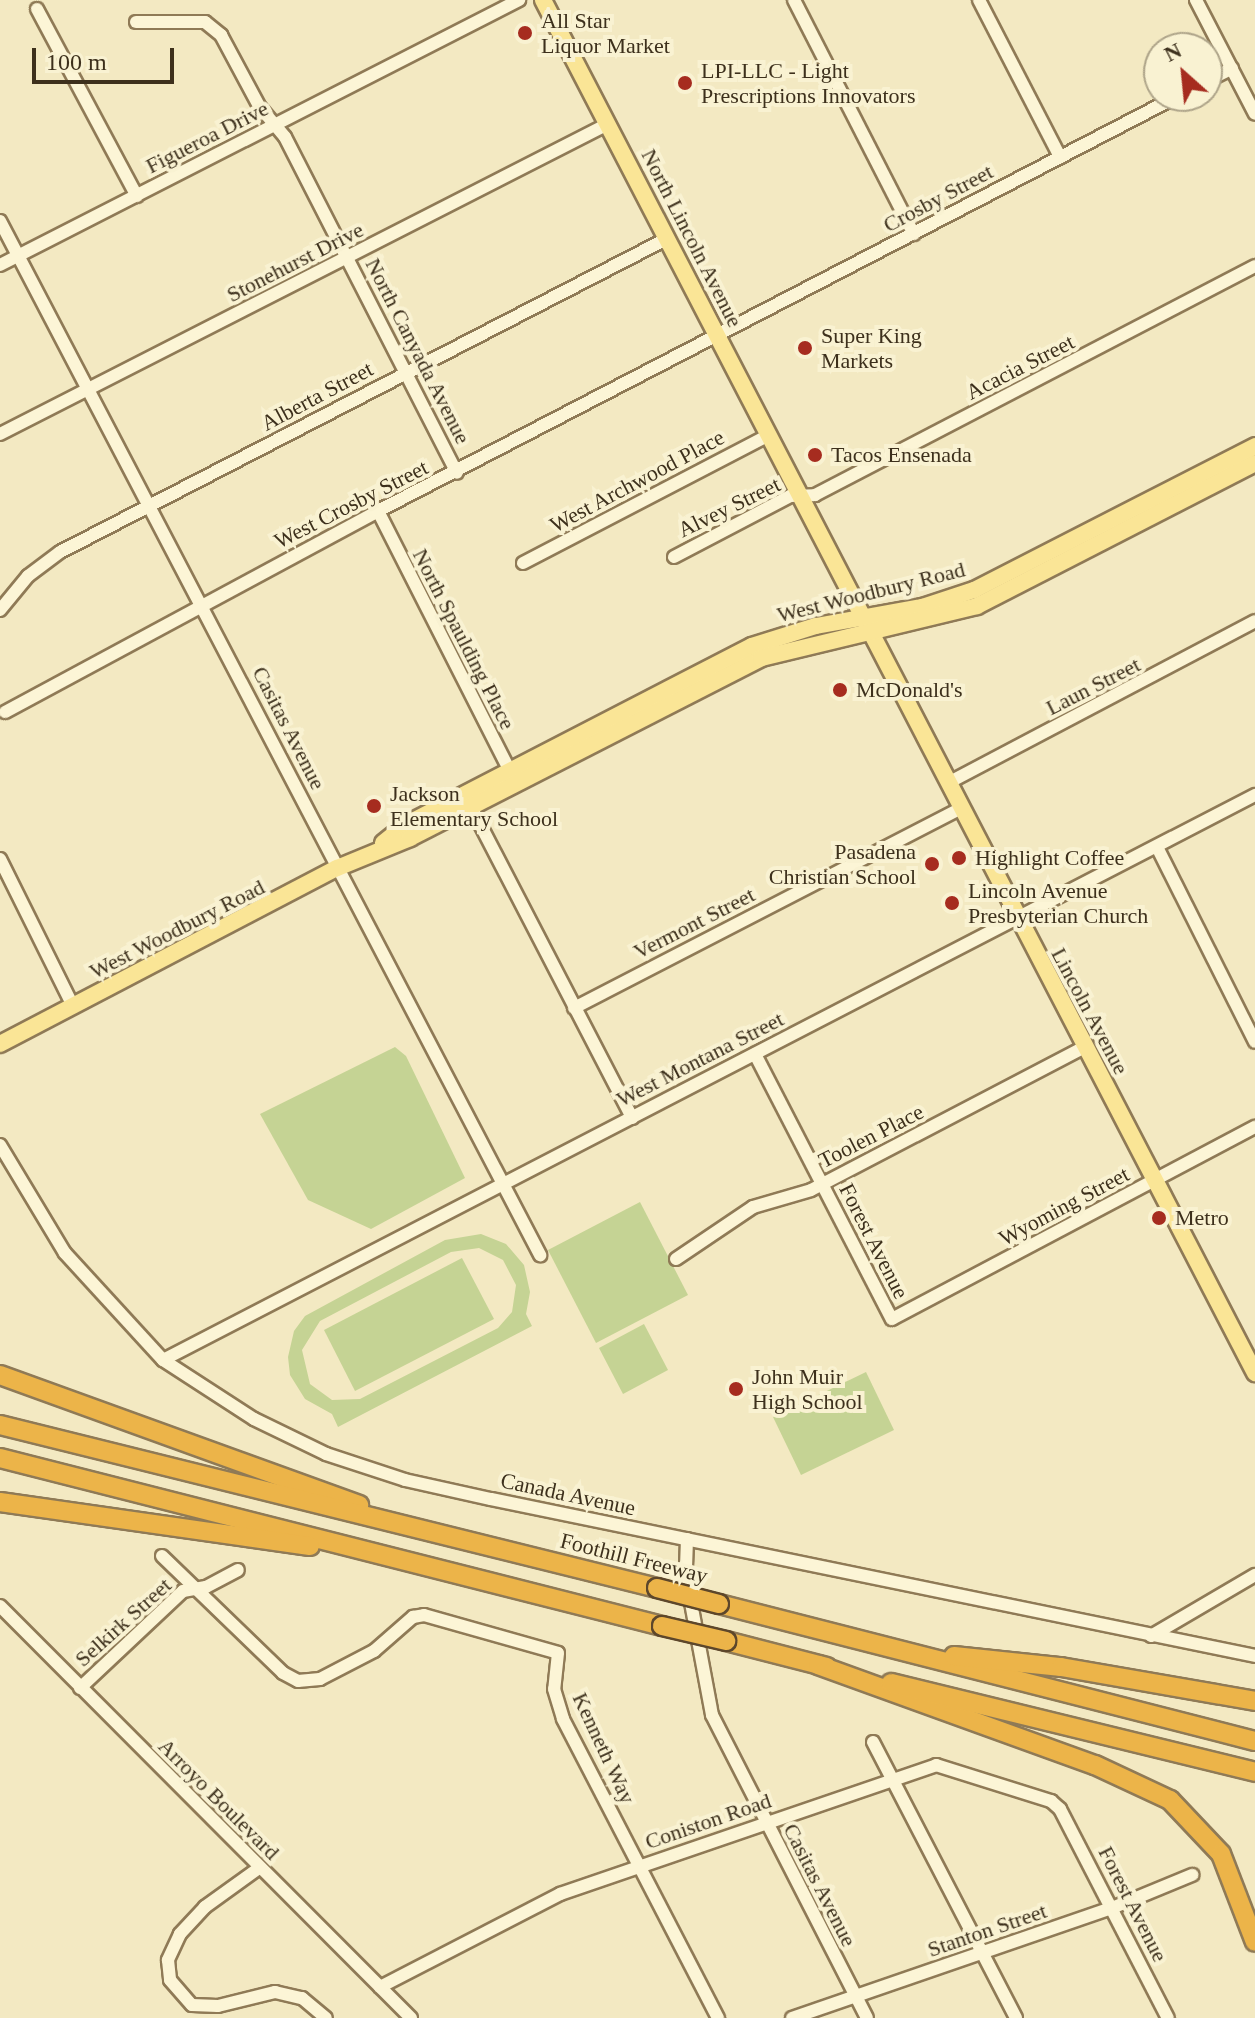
<!DOCTYPE html>
<html>
<head>
<meta charset="utf-8">
<style>
	body { margin:0 }
	#map { position:relative; width:1255px; height:2018px; overflow:hidden; background:#f3e9c2; font-family:Georgia,serif }
	div>[style] { position:absolute }
	.green>* { inset:0; background:#c5d394 }
	.roads { filter:drop-shadow(2px 0 #8f7a56) drop-shadow(-2px 0 #8f7a56) drop-shadow(0 2px #8f7a56) drop-shadow(0 -2px #8f7a56) }
	.minor>* { height:12px; margin:-6px; padding:0 6px; transform-origin:6px; border-radius:6px; background:#fcf5d6 }
	.major>* { height:16px; margin:-8px; padding:0 8px; transform-origin:8px; border-radius:8px; background:#fae596 }
	.highway>* { height:18px; margin:-9px; padding:0 9px; transform-origin:9px; border-radius:9px; background:#ecb449 }
	.bridges { filter:drop-shadow(2px 0 #5d472b) drop-shadow(-2px 0 #5d472b) drop-shadow(0 2px #5d472b) drop-shadow(0 -2px #5d472b) }
	.highway-bridge>* { height:18px; margin:-9px; padding:0 9px; transform-origin:9px; border-radius:9px; background:#ecb449 }
	.dots>* { width:22px; height:22px; translate:-50% -50%; box-sizing:border-box; border:4px solid #f9f2d2; border-radius:50% }
	span { translate:-50% -50%; white-space:nowrap; text-align:center; line-height:1.15; -webkit-text-stroke:8px #f9f2d2; paint-order:stroke }
	.poi-label { font-size:22px; color:#3d301c }
	.left { translate:0 -50%; text-align:left }
	.right { translate:-100% -50%; text-align:right }
	.street-label { font-size:22px; color:#3d301c }
	.north { position:absolute; left:1143px; top:32px; width:80px; height:80px; box-sizing:border-box; background:#f9f2d2; border:2px solid #aea489; border-radius:50%; rotate:333deg; font-size:22px; font-weight:700; line-height:32px; text-align:center; color:#3d301c }
	.north::after { content:''; display:block; margin:auto; width:28px; height:36px; background:#a62c1f; clip-path:polygon(50% 0,100% 100%,50% 72%,0 100%) }
	.scale { position:absolute; left:32px; top:48px; width:142px; height:36px; box-sizing:border-box; border:4px solid #3d301c; border-top:0; padding-left:10px; font-size:24px; line-height:28px; white-space:nowrap; color:#3d301c; -webkit-text-stroke:6px #f9f2d2; paint-order:stroke }
</style>
</head>
<body>
<div id="map">
	<div class="green">
		<i style="clip-path:polygon(395px 1047px,406px 1056px,465px 1178px,371px 1229px,308px 1200px,260px 1114px)"></i>
		<i style="clip-path:polygon(640px 1202px,688px 1295px,596px 1343px,548px 1250px)"></i>
		<i style="clip-path:polygon(evenodd,481px 1234px,506px 1244px,524px 1265px,530px 1292px,526px 1314px,532px 1326px,338px 1427px,332px 1414px,305px 1399px,290px 1375px,288px 1357px,294px 1331px,305px 1316px,445px 1240px,481px 1234px,479px 1248px,503px 1260px,516px 1285px,512px 1312px,498px 1328px,360px 1399px,332px 1400px,310px 1384px,302px 1350px,320px 1321px,451px 1252px,479px 1248px)"></i>
		<i style="clip-path:polygon(462px 1258px,494px 1319px,355px 1391px,324px 1330px)"></i>
		<i style="clip-path:polygon(644px 1324px,668px 1370px,623px 1394px,599px 1348px)"></i>
		<i style="clip-path:polygon(866px 1372px,894px 1430px,801px 1475px,773px 1417px)"></i>
	</div>
	<div class="roads">
		<div class="minor">
			<i style="left:794px;top:0;width:263px;rotate:62.9deg"></i>
			<i style="left:979px;top:0;width:177px;rotate:62.7deg"></i>
			<i style="left:1196px;top:0;width:128px;rotate:62.6deg"></i>
			<i style="left:37px;top:9px;width:212px;rotate:61.9deg"></i>
			<i style="left:136px;top:22px;width:69px"></i>
			<i style="left:205px;top:22px;width:21px;rotate:39deg"></i>
			<i style="left:221px;top:35px;width:81px;rotate:61.8deg"></i>
			<i style="left:259px;top:106px;width:40px;rotate:50deg"></i>
			<i style="left:285px;top:137px;width:377px;rotate:62.9deg"></i>
			<i style="left:1207px;top:81px;width:28px;rotate:-27deg"></i>
			<i style="left:0;top:221px;width:1167px;rotate:62.42deg"></i>
			<i style="left:0;top:265px;width:583px;rotate:-27.05deg"></i>
			<i style="left:0;top:434px;width:682px;rotate:-27.02deg"></i>
			<i style="left:378px;top:511px;width:298px;rotate:63.1deg"></i>
			<i style="left:674px;top:557px;width:131px;rotate:-27.7deg"></i>
			<i style="left:790px;top:496px;width:25px;rotate:-2deg"></i>
			<i style="left:815px;top:495px;width:496px;rotate:-27.5deg"></i>
			<i style="left:523px;top:563px;width:277px;rotate:-27.5deg"></i>
			<i style="left:0;top:610px;width:44px;rotate:-50.5deg"></i>
			<i style="left:28px;top:576px;width:40px;rotate:-37deg"></i>
			<i style="left:60px;top:552px;width:684px;rotate:-27.31deg"></i>
			<i style="left:5px;top:712px;width:424px;rotate:-28.3deg"></i>
			<i style="left:378px;top:511px;width:901px;rotate:-27.42deg"></i>
			<i style="left:948px;top:783px;width:347px;rotate:-27.8deg"></i>
			<i style="left:468px;top:801px;width:357px;rotate:62.6deg"></i>
			<i style="left:1157px;top:847px;width:218px;rotate:63.3deg"></i>
			<i style="left:0;top:859px;width:164px;rotate:63.6deg"></i>
			<i style="left:574px;top:1008px;width:436px;rotate:-27.3deg"></i>
			<i style="left:755px;top:1054px;width:298px;rotate:62.7deg"></i>
			<i style="left:892px;top:1319px;width:411px;rotate:-27.9deg"></i>
			<i style="left:0;top:1145px;width:126px;rotate:59deg"></i>
			<i style="left:65px;top:1253px;width:145px;rotate:47.5deg"></i>
			<i style="left:163px;top:1360px;width:108px;rotate:33deg"></i>
			<i style="left:254px;top:1419px;width:80px;rotate:25.9deg"></i>
			<i style="left:326px;top:1454px;width:83px;rotate:18.2deg"></i>
			<i style="left:405px;top:1480px;width:88px;rotate:12.5deg"></i>
			<i style="left:491px;top:1499px;width:780px;rotate:11.61deg"></i>
			<i style="left:676px;top:1259px;width:93px;rotate:-34deg"></i>
			<i style="left:753px;top:1207px;width:60px;rotate:-16.3deg"></i>
			<i style="left:811px;top:1190px;width:309px;rotate:-27.6deg"></i>
			<i style="left:163px;top:1360px;width:1230px;rotate:-27.36deg"></i>
			<i style="left:687px;top:1539px;width:37px;rotate:92deg"></i>
			<i style="left:686px;top:1576px;width:141px;rotate:79.4deg"></i>
			<i style="left:712px;top:1715px;width:340px;rotate:62.9deg"></i>
			<i style="left:162px;top:1556px;width:168px;rotate:44deg"></i>
			<i style="left:283px;top:1673px;width:17px;rotate:28deg"></i>
			<i style="left:298px;top:1681px;width:22px;rotate:-5deg"></i>
			<i style="left:320px;top:1679px;width:61px;rotate:-27.4deg"></i>
			<i style="left:374px;top:1651px;width:52px;rotate:-41.1deg"></i>
			<i style="left:413px;top:1617px;width:11px;rotate:-10deg"></i>
			<i style="left:424px;top:1615px;width:139px;rotate:15.8deg"></i>
			<i style="left:558px;top:1653px;width:36px;rotate:96deg"></i>
			<i style="left:554px;top:1689px;width:31px;rotate:73deg"></i>
			<i style="left:563px;top:1719px;width:337px;rotate:62.6deg"></i>
			<i style="left:0;top:1606px;width:582px;rotate:45.07deg"></i>
			<i style="left:1151px;top:1636px;width:121px;rotate:-30.4deg"></i>
			<i style="left:80px;top:1688px;width:141px;rotate:-43.3deg"></i>
			<i style="left:183px;top:1591px;width:23px;rotate:-10deg"></i>
			<i style="left:206px;top:1587px;width:36px;rotate:-28deg"></i>
			<i style="left:873px;top:1742px;width:311px;rotate:62.6deg"></i>
			<i style="left:259px;top:1868px;width:67px;rotate:144.2deg"></i>
			<i style="left:205px;top:1907px;width:37px;rotate:133deg"></i>
			<i style="left:180px;top:1934px;width:29px;rotate:115deg"></i>
			<i style="left:168px;top:1960px;width:20px;rotate:84deg"></i>
			<i style="left:170px;top:1980px;width:33px;rotate:49deg"></i>
			<i style="left:192px;top:2005px;width:26px;rotate:2deg"></i>
			<i style="left:218px;top:2006px;width:59px;rotate:-13.8deg"></i>
			<i style="left:275px;top:1992px;width:28px;rotate:13deg"></i>
			<i style="left:302px;top:1998px;width:31px;rotate:40deg"></i>
			<i style="left:380px;top:1987px;width:203px;rotate:-27.3deg"></i>
			<i style="left:560px;top:1894px;width:398px;rotate:-18.9deg"></i>
			<i style="left:936px;top:1765px;width:121px;rotate:17.4deg"></i>
			<i style="left:1051px;top:1801px;width:12px;rotate:42deg"></i>
			<i style="left:1060px;top:1809px;width:235px;rotate:62.7deg"></i>
			<i style="left:792px;top:2018px;width:338px;rotate:-19deg"></i>
			<i style="left:1112px;top:1908px;width:87px;rotate:-22.4deg"></i>
		</div>
		<div class="major">
			<i style="left:543px;top:0;width:1547px;rotate:62.59deg"></i>
			<i style="left:383px;top:843px;width:28px;rotate:-39deg"></i>
			<i style="left:405px;top:825px;width:390px;rotate:-27.3deg"></i>
			<i style="left:752px;top:646px;width:67px;rotate:-17.4deg"></i>
			<i style="left:816px;top:626px;width:108px;rotate:-10.2deg"></i>
			<i style="left:922px;top:607px;width:55px;rotate:-18.1deg"></i>
			<i style="left:974px;top:590px;width:316px;rotate:-27.1deg"></i>
			<i style="left:0;top:1044px;width:380px;rotate:-27.6deg"></i>
			<i style="left:337px;top:868px;width:79px;rotate:-22.3deg"></i>
			<i style="left:410px;top:838px;width:394px;rotate:-27.1deg"></i>
			<i style="left:761px;top:658px;width:222px;rotate:-13.5deg"></i>
			<i style="left:977px;top:606px;width:313px;rotate:-27.2deg"></i>
		</div>
		<div class="highway">
			<i style="left:0;top:1375px;width:382px;rotate:19.9deg"></i>
			<i style="left:0;top:1425px;width:677px;rotate:13.93deg"></i>
			<i style="left:0;top:1458px;width:683px;rotate:14.24deg"></i>
			<i style="left:0;top:1502px;width:313px;rotate:8.1deg"></i>
			<i style="left:719px;top:1604px;width:553px;rotate:14.34deg"></i>
			<i style="left:726px;top:1641px;width:104px;rotate:14.4deg"></i>
			<i style="left:954px;top:1656px;width:108px;rotate:5.9deg"></i>
			<i style="left:1061px;top:1667px;width:197px;rotate:9.9deg"></i>
			<i style="left:818px;top:1665px;width:294px;rotate:19.9deg"></i>
			<i style="left:1095px;top:1765px;width:83px;rotate:25deg"></i>
			<i style="left:1170px;top:1800px;width:74px;rotate:46.6deg"></i>
			<i style="left:1221px;top:1854px;width:94px;rotate:68.9deg"></i>
			<i style="left:891px;top:1683px;width:375px;rotate:13.7deg"></i>
		</div>
	</div>
	<div class="bridges">
		<div class="highway-bridge">
			<i style="left:657px;top:1588px;width:64px;rotate:14.5deg"></i>
			<i style="left:662px;top:1626px;width:66px;rotate:13.2deg"></i>
		</div>
	</div>
	<div class="dots">
		<i style="left:525px;top:33px;background:#a62c1f"></i>
		<i style="left:685px;top:83px;background:#a62c1f"></i>
		<i style="left:805px;top:348px;background:#a62c1f"></i>
		<i style="left:815px;top:455px;background:#a62c1f"></i>
		<i style="left:840px;top:690px;background:#a62c1f"></i>
		<i style="left:374px;top:806px;background:#a62c1f"></i>
		<i style="left:959px;top:858px;background:#a62c1f"></i>
		<i style="left:932px;top:864px;background:#a62c1f"></i>
		<i style="left:952px;top:903px;background:#a62c1f"></i>
		<i style="left:1159px;top:1218px;background:#a62c1f"></i>
		<i style="left:736px;top:1389px;background:#a62c1f"></i>
	</div>
	<div class="poi-label">
		<span class="left" style="left:541px;top:33px">All Star<br>Liquor Market</span>
		<span class="left" style="left:701px;top:83px">LPI-LLC - Light<br>Prescriptions Innovators</span>
		<span class="left" style="left:821px;top:348px">Super King<br>Markets</span>
		<span class="left" style="left:831px;top:455px">Tacos Ensenada</span>
		<span class="left" style="left:856px;top:690px">McDonald's</span>
		<span class="left" style="left:390px;top:806px">Jackson<br>Elementary School</span>
		<span class="right" style="left:916px;top:864px">Pasadena<br>Christian School</span>
		<span class="left" style="left:975px;top:858px">Highlight Coffee</span>
		<span class="left" style="left:968px;top:903px">Lincoln Avenue<br>Presbyterian Church</span>
		<span class="left" style="left:1175px;top:1218px">Metro</span>
		<span class="left" style="left:752px;top:1389px">John Muir<br>High School</span>
	</div>
	<div class="street-label">
		<span style="left:207px;top:137px;rotate:-27deg">Figueroa Drive</span>
		<span style="left:938px;top:198px;rotate:-28deg">Crosby Street</span>
		<span style="left:692px;top:238px;rotate:63deg">North Lincoln Avenue</span>
		<span style="left:295px;top:262px;rotate:-27deg">Stonehurst Drive</span>
		<span style="left:418px;top:351px;rotate:63deg">North Canyada Avenue</span>
		<span style="left:1020px;top:367px;rotate:-27deg">Acacia Street</span>
		<span style="left:317px;top:396px;rotate:-28deg">Alberta Street</span>
		<span style="left:637px;top:481px;rotate:-28deg">West Archwood Place</span>
		<span style="left:351px;top:504px;rotate:-27deg">West Crosby Street</span>
		<span style="left:729px;top:507px;rotate:-26deg">Alvey Street</span>
		<span style="left:871px;top:592px;rotate:-14deg">West Woodbury Road</span>
		<span style="left:464px;top:639px;rotate:63deg">North Spaulding Place</span>
		<span style="left:1093px;top:686px;rotate:-27deg">Laun Street</span>
		<span style="left:289px;top:728px;rotate:63deg">Casitas Avenue</span>
		<span style="left:694px;top:923px;rotate:-27deg">Vermont Street</span>
		<span style="left:177px;top:929px;rotate:-27deg">West Woodbury Road</span>
		<span style="left:1090px;top:1011px;rotate:62deg">Lincoln Avenue</span>
		<span style="left:700px;top:1059px;rotate:-27deg">West Montana Street</span>
		<span style="left:871px;top:1136px;rotate:-27deg">Toolen Place</span>
		<span style="left:1064px;top:1206px;rotate:-28deg">Wyoming Street</span>
		<span style="left:874px;top:1241px;rotate:63deg">Forest Avenue</span>
		<span style="left:568px;top:1494px;rotate:12deg">Canada Avenue</span>
		<span style="left:634px;top:1558px;rotate:14deg">Foothill Freeway</span>
		<span style="left:123px;top:1622px;rotate:-42deg">Selkirk Street</span>
		<span style="left:604px;top:1748px;rotate:65deg">Kenneth Way</span>
		<span style="left:219px;top:1799px;rotate:45deg">Arroyo Boulevard</span>
		<span style="left:708px;top:1821px;rotate:-19deg">Coniston Road</span>
		<span style="left:820px;top:1885px;rotate:63deg">Casitas Avenue</span>
		<span style="left:1133px;top:1904px;rotate:63deg">Forest Avenue</span>
		<span style="left:987px;top:1930px;rotate:-19deg">Stanton Street</span>
	</div>
	<div class="north">N</div>
	<div class="scale">100 m</div>
</div>
</body>
</html>
